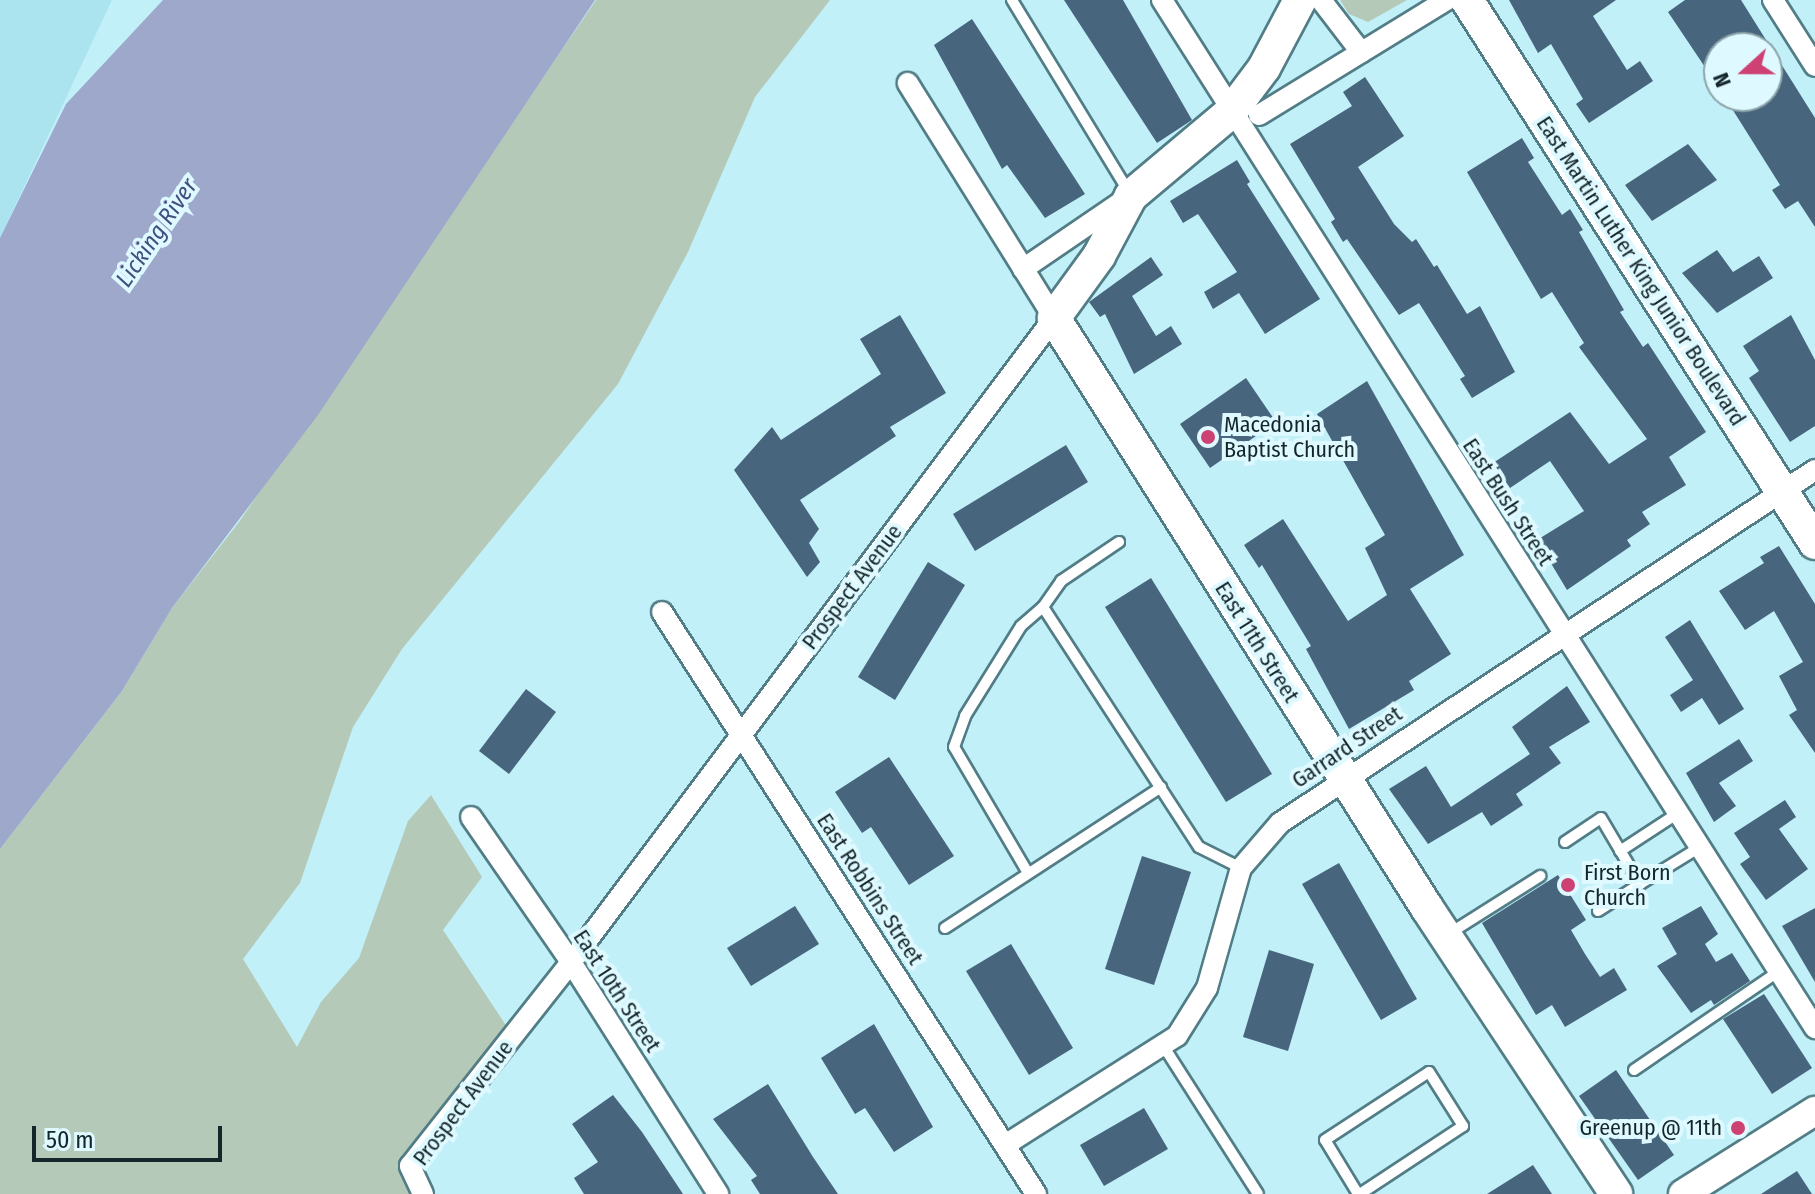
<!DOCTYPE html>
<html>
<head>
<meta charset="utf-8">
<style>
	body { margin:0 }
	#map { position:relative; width:1815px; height:1194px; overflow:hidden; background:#c1f0f9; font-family:"Fira Sans Condensed",sans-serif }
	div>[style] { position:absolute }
	.built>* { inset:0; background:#abe3ee }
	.green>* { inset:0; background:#b4c9b8 }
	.water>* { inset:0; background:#9ea8cb }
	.building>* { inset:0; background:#47657c }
	.roads { filter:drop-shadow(2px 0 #527d86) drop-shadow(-2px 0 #527d86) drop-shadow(0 2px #527d86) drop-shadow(0 -2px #527d86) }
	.lane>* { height:10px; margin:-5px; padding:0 5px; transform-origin:5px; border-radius:5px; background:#fff }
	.street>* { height:20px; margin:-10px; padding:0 10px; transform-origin:10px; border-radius:10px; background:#fff }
	.secondary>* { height:28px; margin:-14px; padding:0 14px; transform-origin:14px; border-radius:14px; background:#fff }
	.primary>* { height:32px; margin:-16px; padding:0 16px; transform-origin:16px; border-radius:16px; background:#fff }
	.dots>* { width:22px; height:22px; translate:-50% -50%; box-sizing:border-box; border:4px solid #def9ff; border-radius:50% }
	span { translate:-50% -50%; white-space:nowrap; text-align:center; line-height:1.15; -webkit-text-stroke:8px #def9ff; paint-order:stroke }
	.street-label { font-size:22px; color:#14262a }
	.poi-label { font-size:22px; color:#14262a }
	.left { translate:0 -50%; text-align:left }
	.right { translate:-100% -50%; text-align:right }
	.water-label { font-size:24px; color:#434f7f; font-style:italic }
	.north { position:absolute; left:1703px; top:32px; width:80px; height:80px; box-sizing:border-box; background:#def9ff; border:2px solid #8da5aa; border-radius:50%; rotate:249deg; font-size:22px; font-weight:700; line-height:32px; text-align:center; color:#14262a }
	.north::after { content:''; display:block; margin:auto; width:28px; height:36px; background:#ce4173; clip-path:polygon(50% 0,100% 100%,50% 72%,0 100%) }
	.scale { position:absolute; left:32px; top:1126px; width:190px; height:36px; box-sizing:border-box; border:4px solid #14262a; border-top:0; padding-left:10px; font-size:24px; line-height:28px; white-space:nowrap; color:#14262a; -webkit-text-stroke:6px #def9ff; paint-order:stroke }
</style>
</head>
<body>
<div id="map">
	<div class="built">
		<i style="clip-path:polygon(0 0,112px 0,0 238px)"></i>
	</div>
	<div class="green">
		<i style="clip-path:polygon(596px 0,830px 0,755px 97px,688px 252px,618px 384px,402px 649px,353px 727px,300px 883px,243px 959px,297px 1047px,321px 1002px,359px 958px,408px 821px,431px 795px,482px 877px,443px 930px,513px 1036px,410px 1166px,423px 1194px,0 1194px,0 849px,122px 691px,172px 608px,239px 522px)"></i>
		<i style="clip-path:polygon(1340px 0,1407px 0,1368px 22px,1349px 14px)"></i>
	</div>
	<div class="water">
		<i style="clip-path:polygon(163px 0,595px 0,318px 415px,172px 608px,122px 691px,0 849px,0 238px,66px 104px)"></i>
	</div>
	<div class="building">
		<i style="clip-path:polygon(1064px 0,1123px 0,1192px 120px,1157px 143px)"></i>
		<i style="clip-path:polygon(1509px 0,1616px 0,1593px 16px,1627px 70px,1640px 61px,1653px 81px,1589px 123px,1576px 104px,1583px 99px,1551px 44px,1538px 53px)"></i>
		<i style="clip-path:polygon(1685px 0,1741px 0,1815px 118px,1815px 227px,1798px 201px,1785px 209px,1772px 190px,1780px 185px,1724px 96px,1767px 96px,1767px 48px,1719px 48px,1719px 88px,1668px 12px)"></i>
		<i style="clip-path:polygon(972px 19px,1085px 194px,1045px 218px,1007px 165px,1002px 169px,934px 45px)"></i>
		<i style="clip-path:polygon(1365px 77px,1404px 136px,1358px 167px,1394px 224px,1412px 242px,1416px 239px,1434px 267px,1437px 265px,1467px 314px,1480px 306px,1515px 372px,1472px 398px,1460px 379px,1465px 376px,1419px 303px,1399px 315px,1347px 239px,1343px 242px,1331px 222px,1335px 219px,1290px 144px,1352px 106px,1343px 92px)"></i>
		<i style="clip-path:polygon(1522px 138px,1534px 158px,1528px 162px,1562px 215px,1570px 209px,1583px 230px,1579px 232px,1624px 310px,1620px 312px,1643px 347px,1648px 343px,1706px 432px,1669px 457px,1686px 485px,1642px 512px,1650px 524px,1627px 540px,1631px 546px,1567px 590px,1537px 540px,1584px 511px,1550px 461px,1510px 488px,1493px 463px,1570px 412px,1609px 464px,1647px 439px,1579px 347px,1584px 343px,1552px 292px,1541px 299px,1467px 172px)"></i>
		<i style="clip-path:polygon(1688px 144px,1717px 180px,1652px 221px,1625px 185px)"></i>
		<i style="clip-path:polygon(1237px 160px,1250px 182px,1247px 184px,1320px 299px,1265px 334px,1239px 293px,1213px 309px,1204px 292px,1237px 272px,1198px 214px,1183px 223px,1170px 201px)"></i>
		<i style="clip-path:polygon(1717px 250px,1733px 272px,1759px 256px,1773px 278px,1717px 313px,1682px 273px)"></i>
		<i style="clip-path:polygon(1151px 257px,1163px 275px,1132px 296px,1156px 336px,1171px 326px,1182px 344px,1134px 374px,1105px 314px,1100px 317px,1089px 302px)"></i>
		<i style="clip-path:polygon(900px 315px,946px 393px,890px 427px,896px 436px,800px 500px,819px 529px,809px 543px,820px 562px,807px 577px,734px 470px,772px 427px,781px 440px,881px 374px,860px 339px)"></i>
		<i style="clip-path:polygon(1791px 315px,1815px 360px,1815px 426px,1790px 442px,1749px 378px,1759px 371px,1743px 346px)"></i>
		<i style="clip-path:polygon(1246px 378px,1276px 422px,1210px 468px,1180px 424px)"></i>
		<i style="clip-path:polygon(1367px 381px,1464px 555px,1410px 589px,1451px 654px,1409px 681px,1414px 690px,1349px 729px,1306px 649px,1311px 646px,1262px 565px,1259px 568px,1244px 545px,1283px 519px,1348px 621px,1387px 595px,1365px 548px,1385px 535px,1317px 414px)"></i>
		<i style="clip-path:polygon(1066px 445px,1088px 482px,975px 551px,953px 514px)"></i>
		<i style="clip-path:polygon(1779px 546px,1815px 604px,1815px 753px,1789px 715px,1797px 710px,1779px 676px,1803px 662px,1774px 611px,1745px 630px,1719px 591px,1764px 563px,1760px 557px)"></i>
		<i style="clip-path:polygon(928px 562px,965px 585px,895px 700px,858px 677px)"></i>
		<i style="clip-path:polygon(1151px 578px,1272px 774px,1226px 802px,1105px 607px)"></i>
		<i style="clip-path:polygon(1690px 620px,1744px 709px,1719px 725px,1702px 698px,1681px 712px,1670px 695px,1693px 680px,1665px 637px)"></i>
		<i style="clip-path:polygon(1567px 686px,1590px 722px,1549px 747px,1561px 763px,1516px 794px,1523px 805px,1491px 826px,1482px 812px,1428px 844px,1389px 789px,1426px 766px,1451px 807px,1530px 754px,1512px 727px)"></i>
		<i style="clip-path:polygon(526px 689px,556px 712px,509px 774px,479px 751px)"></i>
		<i style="clip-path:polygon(1739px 739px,1753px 761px,1719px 783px,1736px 806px,1714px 822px,1686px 773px)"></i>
		<i style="clip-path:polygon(889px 757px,954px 856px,909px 885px,871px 827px,862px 833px,835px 792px)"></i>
		<i style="clip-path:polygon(1785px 800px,1796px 817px,1779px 829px,1808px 869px,1766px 900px,1740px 864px,1750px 857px,1734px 833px)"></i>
		<i style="clip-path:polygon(1142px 856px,1191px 872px,1154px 985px,1105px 969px)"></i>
		<i style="clip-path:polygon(1339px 863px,1417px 999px,1381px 1020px,1302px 884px)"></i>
		<i style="clip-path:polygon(1558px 875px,1586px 920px,1571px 930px,1585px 954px,1600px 977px,1614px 968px,1627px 990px,1565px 1027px,1552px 1005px,1536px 1015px,1482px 923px)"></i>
		<i style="clip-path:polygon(795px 906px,819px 944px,751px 986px,727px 948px)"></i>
		<i style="clip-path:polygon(1701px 906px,1718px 934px,1705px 944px,1716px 962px,1732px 953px,1750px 981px,1714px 1005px,1711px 1000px,1691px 1013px,1657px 966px,1677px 954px,1662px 928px)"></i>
		<i style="clip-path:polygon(1815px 908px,1815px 982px,1782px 926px)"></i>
		<i style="clip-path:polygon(1011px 944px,1073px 1048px,1029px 1075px,966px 971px)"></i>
		<i style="clip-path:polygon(1269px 950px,1314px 964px,1288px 1051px,1243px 1037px)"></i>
		<i style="clip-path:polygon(1764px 994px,1812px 1068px,1772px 1094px,1723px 1019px)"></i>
		<i style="clip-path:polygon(874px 1024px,933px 1127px,894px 1152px,865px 1108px,855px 1114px,821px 1058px)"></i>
		<i style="clip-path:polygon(1616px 1070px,1674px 1155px,1638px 1180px,1579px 1096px)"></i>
		<i style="clip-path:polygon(768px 1084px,813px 1157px,838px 1194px,760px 1194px,751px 1180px,757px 1176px,713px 1119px)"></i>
		<i style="clip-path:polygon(613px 1095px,642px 1132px,683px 1194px,584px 1194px,574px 1178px,598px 1162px,572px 1124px)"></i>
		<i style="clip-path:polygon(1144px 1108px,1168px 1149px,1104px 1186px,1080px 1145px)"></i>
		<i style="clip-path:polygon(1533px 1165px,1552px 1194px,1487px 1194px)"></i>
		<i style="clip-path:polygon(1797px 1171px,1812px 1194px,1761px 1194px)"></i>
	</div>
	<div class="roads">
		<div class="lane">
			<i style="left:1012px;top:0;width:227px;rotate:58.7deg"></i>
			<i style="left:1043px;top:607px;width:32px;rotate:-55deg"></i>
			<i style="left:1061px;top:581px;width:70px;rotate:-33.9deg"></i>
			<i style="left:1565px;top:842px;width:43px;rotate:-33.7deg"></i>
			<i style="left:1601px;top:818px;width:77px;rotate:59.4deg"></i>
			<i style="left:1640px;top:884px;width:70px;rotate:-31.7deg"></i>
			<i style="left:1620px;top:851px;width:69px;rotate:-33.2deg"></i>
			<i style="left:1028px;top:873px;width:146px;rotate:-120.4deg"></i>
			<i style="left:954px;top:747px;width:33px;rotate:-70deg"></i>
			<i style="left:965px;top:716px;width:106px;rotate:-58.1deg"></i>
			<i style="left:1021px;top:626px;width:29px;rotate:-41deg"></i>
			<i style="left:1043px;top:607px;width:286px;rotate:57deg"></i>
			<i style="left:1199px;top:847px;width:47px;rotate:26.6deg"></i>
			<i style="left:1598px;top:911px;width:50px;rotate:-32.7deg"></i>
			<i style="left:945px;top:928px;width:258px;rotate:-33.1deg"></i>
			<i style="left:1450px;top:933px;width:107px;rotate:-32.3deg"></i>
			<i style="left:1164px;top:1047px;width:174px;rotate:57.4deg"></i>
			<i style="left:1634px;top:1070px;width:176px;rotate:-34.3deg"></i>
			<i style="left:1358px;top:1194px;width:63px;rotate:-121.4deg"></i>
			<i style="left:1325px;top:1140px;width:124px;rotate:-33.2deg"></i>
			<i style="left:1429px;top:1072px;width:64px;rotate:57.8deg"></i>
			<i style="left:1463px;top:1126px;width:123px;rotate:146.6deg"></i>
		</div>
		<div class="street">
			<i style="left:1162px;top:0;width:1218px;rotate:57.58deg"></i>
			<i style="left:1321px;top:0;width:66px;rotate:52.4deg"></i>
			<i style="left:1773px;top:0;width:78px;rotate:57.5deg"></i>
			<i style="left:1259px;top:115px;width:220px;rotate:-31.5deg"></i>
			<i style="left:1023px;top:269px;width:122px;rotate:-34.3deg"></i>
			<i style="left:662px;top:612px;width:692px;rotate:57.27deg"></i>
			<i style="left:471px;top:817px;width:176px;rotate:55.4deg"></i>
			<i style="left:571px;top:962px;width:275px;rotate:57.6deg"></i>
			<i style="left:1005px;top:1145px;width:204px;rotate:-32.4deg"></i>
			<i style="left:1177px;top:1036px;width:57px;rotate:-58deg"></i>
			<i style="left:1207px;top:988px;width:125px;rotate:-74.2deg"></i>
			<i style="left:1241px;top:868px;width:60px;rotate:-49.1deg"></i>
			<i style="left:1280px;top:823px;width:641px;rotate:-33.42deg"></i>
			<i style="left:423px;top:1194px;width:31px;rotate:-115deg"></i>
			<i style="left:410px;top:1166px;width:260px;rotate:-51.7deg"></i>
			<i style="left:571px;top:962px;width:805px;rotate:-53.13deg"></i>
			<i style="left:1054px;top:318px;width:277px;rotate:-121.9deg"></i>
		</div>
		<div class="secondary">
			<i style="left:1683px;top:1194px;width:156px;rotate:-32.2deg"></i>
		</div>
		<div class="primary">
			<i style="left:1300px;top:0;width:77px;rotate:117.9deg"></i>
			<i style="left:1264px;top:68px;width:55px;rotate:126.9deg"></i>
			<i style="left:1231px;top:112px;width:131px;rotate:140deg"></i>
			<i style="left:1131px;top:196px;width:68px;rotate:118.1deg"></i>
			<i style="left:1099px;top:256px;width:77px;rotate:126deg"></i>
			<i style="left:1054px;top:318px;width:698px;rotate:57.7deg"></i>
			<i style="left:1427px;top:908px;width:343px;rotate:56.5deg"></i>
			<i style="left:1467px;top:0;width:645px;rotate:57.34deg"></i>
		</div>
	</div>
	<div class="dots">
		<i style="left:1208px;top:437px;background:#ce4173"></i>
		<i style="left:1568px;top:885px;background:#ce4173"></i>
		<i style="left:1738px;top:1128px;background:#ce4173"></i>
	</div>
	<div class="street-label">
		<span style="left:1641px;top:271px;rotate:57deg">East Martin Luther King Junior Boulevard</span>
		<span style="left:1508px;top:502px;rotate:57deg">East Bush Street</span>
		<span style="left:852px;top:587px;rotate:-53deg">Prospect Avenue</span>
		<span style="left:1257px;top:642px;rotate:58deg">East 11th Street</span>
		<span style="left:1347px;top:747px;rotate:-34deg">Garrard Street</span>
		<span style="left:870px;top:889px;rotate:57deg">East Robbins Street</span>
		<span style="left:617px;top:991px;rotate:57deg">East 10th Street</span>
		<span style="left:463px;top:1103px;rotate:-53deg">Prospect Avenue</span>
	</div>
	<div class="poi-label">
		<span class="left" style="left:1224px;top:437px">Macedonia<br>Baptist Church</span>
		<span class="left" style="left:1584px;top:885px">First Born<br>Church</span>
		<span class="right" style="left:1722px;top:1128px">Greenup @ 11th</span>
	</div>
	<div class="water-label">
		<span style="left:157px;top:233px;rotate:-56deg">Licking River</span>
	</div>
	<div class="north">N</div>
	<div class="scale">50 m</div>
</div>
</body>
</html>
